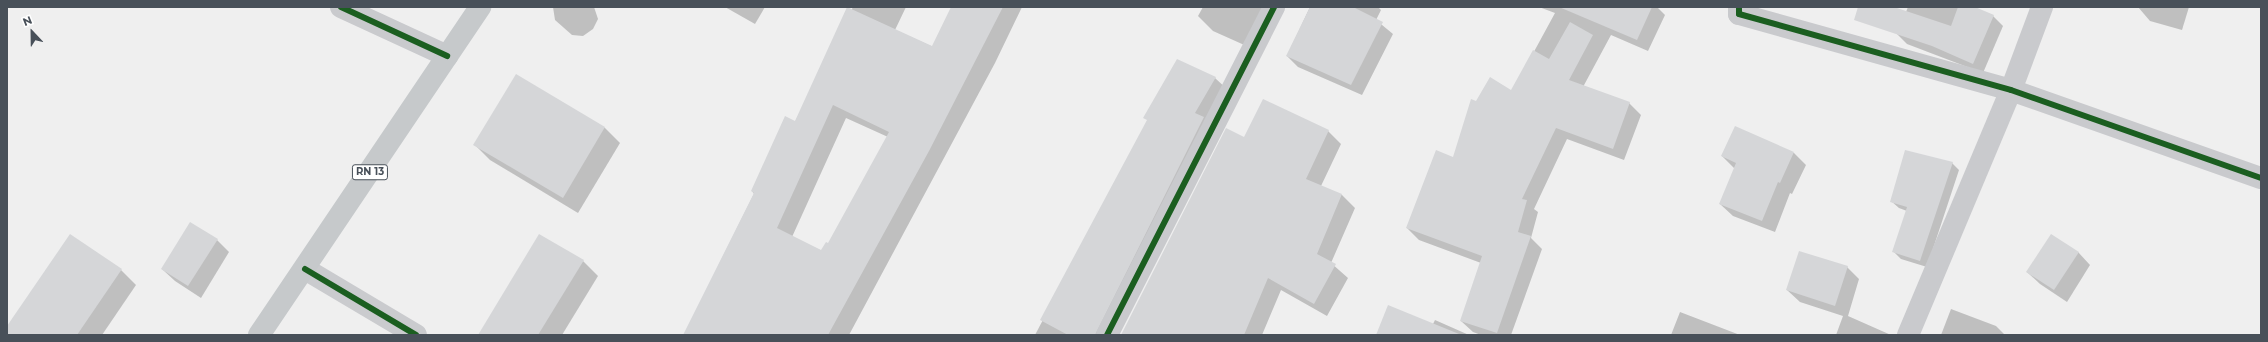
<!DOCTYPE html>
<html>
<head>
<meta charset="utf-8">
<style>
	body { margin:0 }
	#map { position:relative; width:2268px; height:342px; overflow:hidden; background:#efefef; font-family:Montserrat,sans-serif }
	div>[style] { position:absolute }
	.shadow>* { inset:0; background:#0003 }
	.building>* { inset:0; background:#d5d6d8 }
	.street>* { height:22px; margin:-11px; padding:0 11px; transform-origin:11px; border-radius:11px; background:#c9cacd }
	.secondary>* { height:22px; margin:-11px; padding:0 11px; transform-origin:11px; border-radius:11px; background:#cacbce }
	.primary>* { height:22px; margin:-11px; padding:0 11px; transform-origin:11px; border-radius:11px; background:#c6c9cb }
	.cycleway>* { height:6px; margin:-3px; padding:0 3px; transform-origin:3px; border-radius:3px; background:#1b5e20 }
	span { translate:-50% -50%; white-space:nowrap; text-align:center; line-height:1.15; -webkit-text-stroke:4px #fff; paint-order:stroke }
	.shield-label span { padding:1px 3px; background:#fff; border:1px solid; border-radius:3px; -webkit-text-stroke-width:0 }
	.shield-label { font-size:10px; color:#485059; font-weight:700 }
	.frame { position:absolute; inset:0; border:8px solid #485059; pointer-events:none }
	.north { position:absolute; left:12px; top:12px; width:40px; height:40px; -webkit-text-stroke:3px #fff; paint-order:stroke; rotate:338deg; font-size:11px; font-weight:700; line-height:16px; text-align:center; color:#485059 }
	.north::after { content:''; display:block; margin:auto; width:14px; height:18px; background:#485059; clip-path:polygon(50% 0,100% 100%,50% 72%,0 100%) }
</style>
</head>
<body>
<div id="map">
	<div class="shadow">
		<i style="clip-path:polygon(553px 7px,594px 7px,598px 19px,593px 29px,583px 36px,572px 35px,555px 20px)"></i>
		<i style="clip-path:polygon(725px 7px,765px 7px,755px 24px)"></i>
		<i style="clip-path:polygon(evenodd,853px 7px,906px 7px,895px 30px,933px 47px,952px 7px,1022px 7px,995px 63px,849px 335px,684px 335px,754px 194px,752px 191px,795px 122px,853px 7px,846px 118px,888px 137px,829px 244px,822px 251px,792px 237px,846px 118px)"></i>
		<i style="clip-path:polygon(1203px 7px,1272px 7px,1251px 48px,1213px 31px,1198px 16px)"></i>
		<i style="clip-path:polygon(1310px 7px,1378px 7px,1381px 10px,1376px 20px,1393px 34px,1362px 95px,1298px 67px,1287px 56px)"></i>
		<i style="clip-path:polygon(1539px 7px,1657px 7px,1665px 15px,1648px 51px,1611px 35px,1583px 87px,1629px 103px,1641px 115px,1624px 160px,1567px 139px,1534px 209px,1538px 212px,1531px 238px,1542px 249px,1511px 335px,1481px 335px,1473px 332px,1461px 321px,1481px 263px,1419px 240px,1407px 228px,1454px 158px,1477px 102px,1512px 92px,1555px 13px)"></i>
		<i style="clip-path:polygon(1908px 7px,1972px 7px,1993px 16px,2003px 26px,1983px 73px,1907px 44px,1897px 34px)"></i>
		<i style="clip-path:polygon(2138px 7px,2189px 7px,2182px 30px,2150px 21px)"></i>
		<i style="clip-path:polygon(516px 76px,605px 128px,620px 143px,578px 213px,490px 160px,475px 145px)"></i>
		<i style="clip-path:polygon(1215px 78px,1228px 90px,1112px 335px,1035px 335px,1148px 121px)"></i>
		<i style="clip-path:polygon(1328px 131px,1341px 144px,1321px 186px,1342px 195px,1355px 208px,1331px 263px,1348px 278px,1327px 316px,1281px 290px,1262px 335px,1122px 335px,1245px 138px)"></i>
		<i style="clip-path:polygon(1794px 153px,1806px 165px,1792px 194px,1790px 193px,1775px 232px,1733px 216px,1720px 204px,1735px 169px,1722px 156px)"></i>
		<i style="clip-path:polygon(1952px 163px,1959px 170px,1927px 267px,1901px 259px,1893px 251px,1907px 211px,1899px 208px,1891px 201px)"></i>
		<i style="clip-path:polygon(70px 236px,121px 270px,136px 285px,102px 335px,7px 335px,7px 328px)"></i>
		<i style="clip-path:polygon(217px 240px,229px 252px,201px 298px,175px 281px,162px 269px)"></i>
		<i style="clip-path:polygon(2078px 252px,2090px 265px,2067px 302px,2040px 284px,2027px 272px)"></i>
		<i style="clip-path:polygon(583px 261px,598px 276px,562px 335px,489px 335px)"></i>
		<i style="clip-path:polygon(1847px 267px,1859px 279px,1848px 316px,1891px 335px,1836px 335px,1843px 316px,1800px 302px,1787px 290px)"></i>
		<i style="clip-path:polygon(1951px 309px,1996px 326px,2005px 335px,1941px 335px)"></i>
		<i style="clip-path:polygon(1680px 312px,1740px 335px,1741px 335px,1671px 335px)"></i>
		<i style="clip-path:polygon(1435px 320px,1469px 335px,1377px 335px,1433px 324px)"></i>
	</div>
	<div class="building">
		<i style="clip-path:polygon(evenodd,847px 7px,932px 46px,951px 7px,1003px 7px,929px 151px,828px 335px,683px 335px,754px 193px,751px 191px,785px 116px,795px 121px,847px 7px,833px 105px,889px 132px,828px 243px,826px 242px,821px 250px,777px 228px,833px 105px)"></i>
		<i style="clip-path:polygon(1310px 7px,1353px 7px,1383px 22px,1351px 85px,1286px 56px)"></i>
		<i style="clip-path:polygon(1559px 7px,1652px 7px,1637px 40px)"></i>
		<i style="clip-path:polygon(1858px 7px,1894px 7px,1951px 26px,1958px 7px,1975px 7px,1994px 15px,1973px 64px,1932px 46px,1854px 20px)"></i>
		<i style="clip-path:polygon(1570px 22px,1593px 35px,1569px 80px,1630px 102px,1613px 149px,1556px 128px,1522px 199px,1527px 200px,1518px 232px,1531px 236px,1497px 333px,1460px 321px,1482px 256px,1406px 228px,1436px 150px,1453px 157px,1471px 99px,1476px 101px,1490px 77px,1511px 90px,1533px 50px,1549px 59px)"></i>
		<i style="clip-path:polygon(1177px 59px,1216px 77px,1195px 113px,1204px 117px,1095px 335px,1068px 335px,1040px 320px,1147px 120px,1143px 118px)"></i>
		<i style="clip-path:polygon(516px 74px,605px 127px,563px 198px,473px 145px)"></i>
		<i style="clip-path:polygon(1263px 99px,1329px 130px,1306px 179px,1342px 194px,1317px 254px,1336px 264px,1314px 304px,1268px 278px,1244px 335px,1121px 335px,1226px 128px,1244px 137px)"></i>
		<i style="clip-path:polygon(1735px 126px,1794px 152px,1780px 183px,1778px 182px,1762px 221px,1719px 204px,1736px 163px,1721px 156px)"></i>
		<i style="clip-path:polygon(1905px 150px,1953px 162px,1920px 261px,1892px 252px,1907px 207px,1890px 202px)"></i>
		<i style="clip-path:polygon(190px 222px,218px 239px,188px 286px,161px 269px)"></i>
		<i style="clip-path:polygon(70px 234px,122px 269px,77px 335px,7px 335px,7px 326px)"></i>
		<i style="clip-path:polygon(539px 234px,584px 260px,538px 335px,478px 335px)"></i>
		<i style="clip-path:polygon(2051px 234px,2079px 252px,2054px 290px,2026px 272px)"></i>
		<i style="clip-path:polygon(1799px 251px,1848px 266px,1835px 306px,1786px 290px)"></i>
		<i style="clip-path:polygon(1388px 305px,1459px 334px,1458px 335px,1376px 335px)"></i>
	</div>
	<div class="street">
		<i style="left:341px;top:7px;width:117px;rotate:24.8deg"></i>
		<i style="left:1739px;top:7px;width:7px;rotate:90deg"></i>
		<i style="left:1739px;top:14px;width:282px;rotate:15.6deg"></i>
		<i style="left:2011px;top:90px;width:265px;rotate:19.4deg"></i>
		<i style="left:1107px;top:335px;width:368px;rotate:-63deg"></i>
		<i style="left:1908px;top:335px;width:266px;rotate:-67.2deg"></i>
		<i style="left:2011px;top:90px;width:89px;rotate:-69.5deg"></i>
	</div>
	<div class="secondary">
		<i style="left:305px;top:269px;width:129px;rotate:30.7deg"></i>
	</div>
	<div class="primary">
		<i style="left:259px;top:335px;width:396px;rotate:-56deg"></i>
	</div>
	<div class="cycleway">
		<i style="left:341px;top:7px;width:117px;rotate:24.8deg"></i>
		<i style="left:1739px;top:7px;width:7px;rotate:90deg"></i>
		<i style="left:1739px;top:14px;width:282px;rotate:15.6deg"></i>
		<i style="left:2011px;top:90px;width:265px;rotate:19.4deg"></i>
		<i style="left:305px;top:269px;width:129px;rotate:30.7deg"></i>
		<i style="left:1107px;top:335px;width:368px;rotate:-63deg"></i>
	</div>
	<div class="shield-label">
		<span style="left:370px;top:172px">RN 13</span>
	</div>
	<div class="frame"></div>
	<div class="north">N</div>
</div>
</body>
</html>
